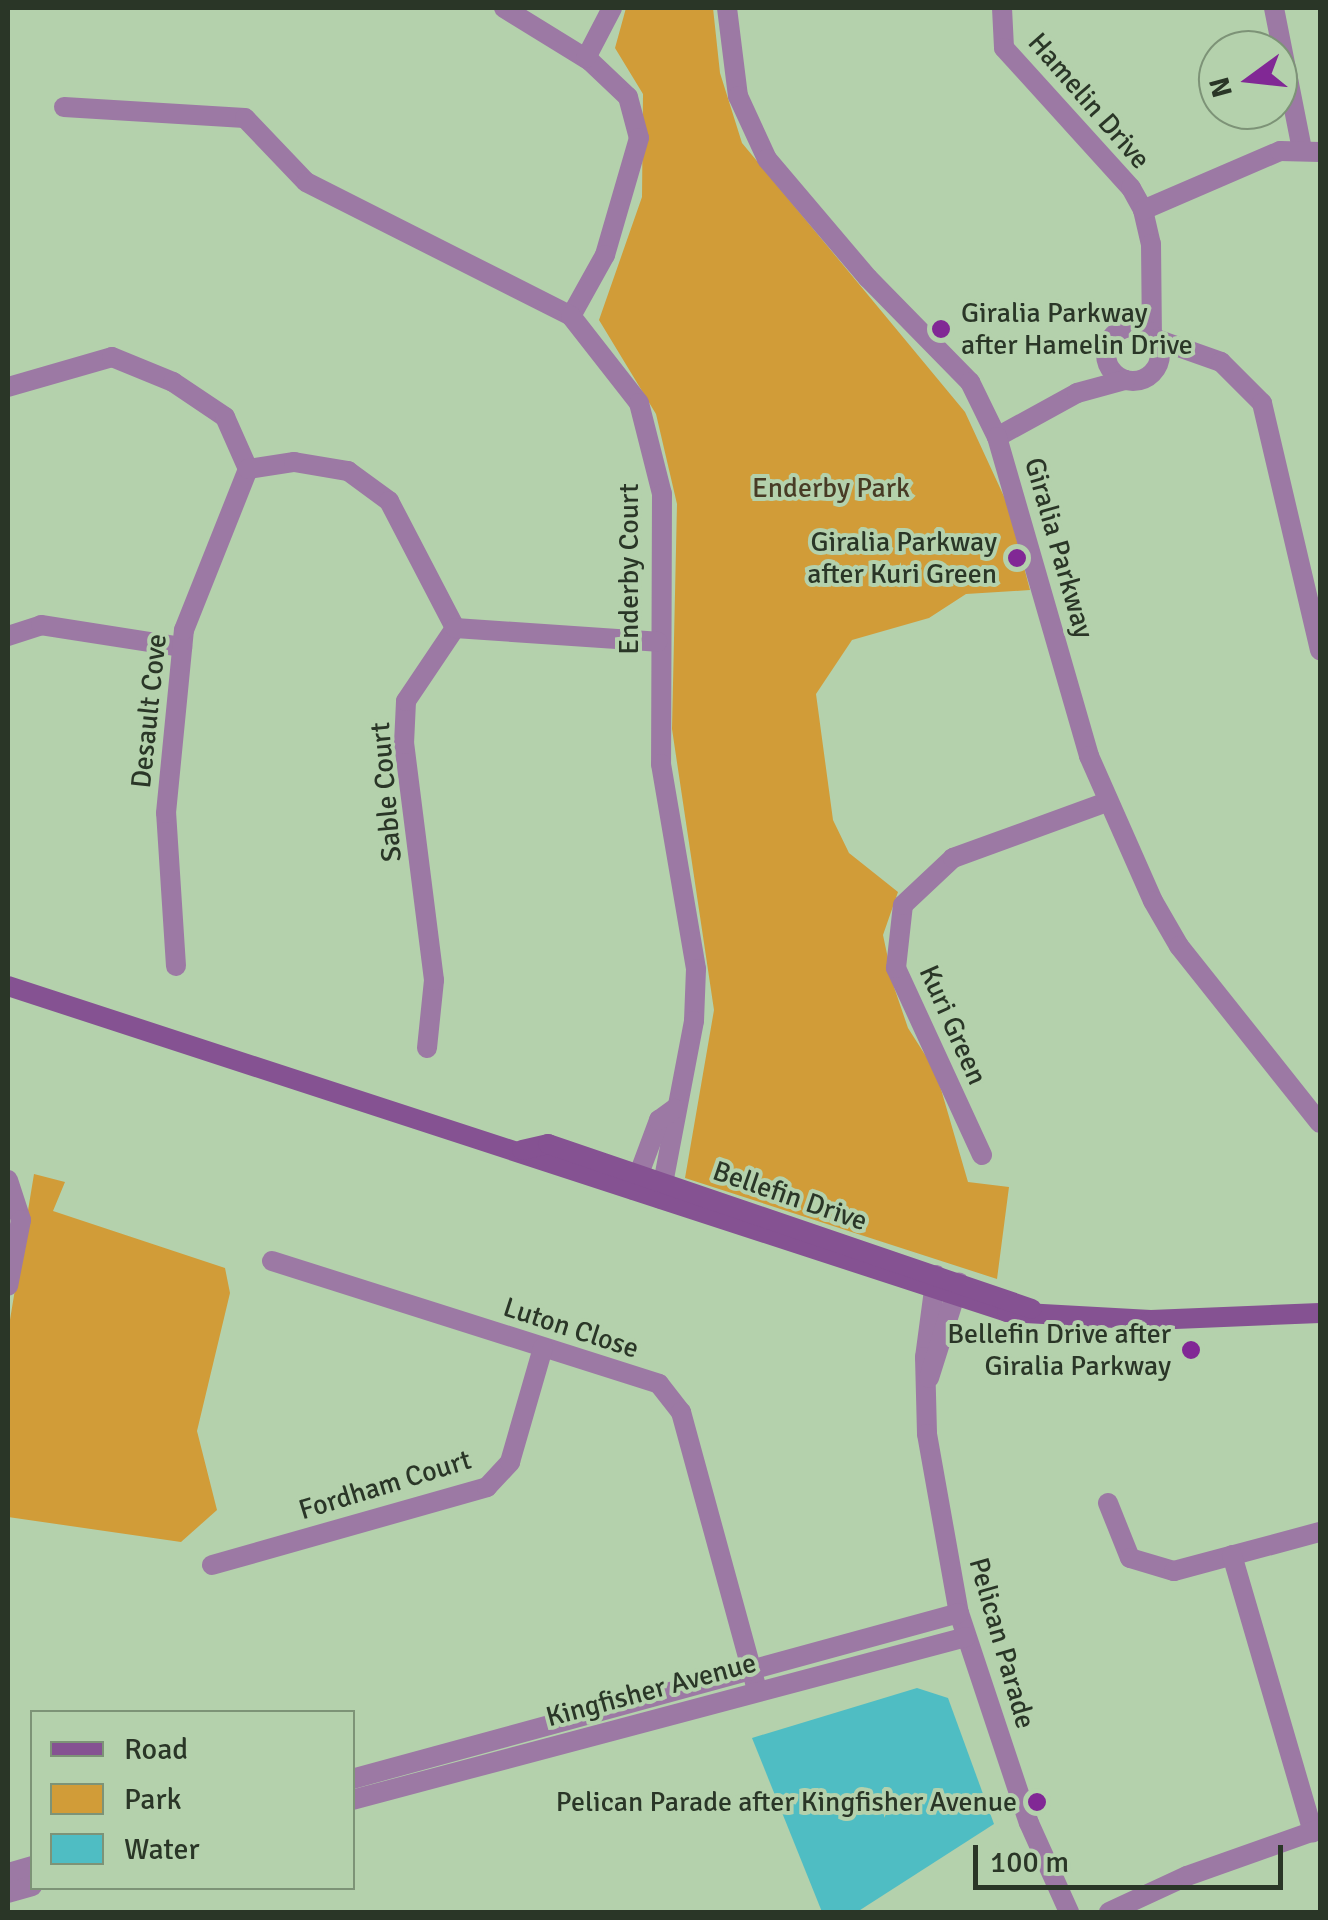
<!DOCTYPE html>
<html>
<head>
<meta charset="utf-8">
<style>
	body { margin:0 }
	#map { position:relative; width:1328px; height:1920px; overflow:hidden; background:#b4d1ac; font-family:Signika,sans-serif }
	div>[style] { position:absolute }
	.green>* { inset:0; background:#d19c38 }
	.water>* { inset:0; background:#4fbdc3 }
	.minor>* { height:20px; margin:-10px; padding:0 10px; transform-origin:10px; border-radius:10px; background:#9c79a4 }
	.minor>.ring { margin:-10px; padding:0; box-sizing:content-box; background:none; border:20px solid #9c79a4; border-radius:50% }
	.tertiary>* { height:20px; margin:-10px; padding:0 10px; transform-origin:10px; border-radius:10px; background:#9c79a4 }
	.secondary>* { height:20px; margin:-10px; padding:0 10px; transform-origin:10px; border-radius:10px; background:#855292 }
	.dots>* { width:28px; height:28px; translate:-50% -50%; box-sizing:border-box; border:5px solid #b4d1ac; border-radius:50% }
	span { translate:-50% -50%; white-space:nowrap; text-align:center; line-height:1.15; -webkit-text-stroke:8px #b4d1ac; paint-order:stroke }
	.street-label { font-size:28px; color:#2a3627 }
	.poi-label { font-size:28px; color:#2a3627 }
	.left { translate:0 -50%; text-align:left }
	.right { translate:-100% -50%; text-align:right }
	.park-label { font-size:28px; color:#483b25 }
	.frame { position:absolute; inset:0; border:10px solid #2a3627; pointer-events:none }
	.legend { position:absolute; left:30px; top:1710px; width:325px; height:180px; box-sizing:border-box; background:#b4d1ac; border:2px solid #7d9377; margin:0; padding:12px 18px; list-style:none; font-size:30px; color:#2a3627 }
	.legend li { display:flex; align-items:center; gap:20px; height:50px }
	.legend b { width:50px; border:2px solid #7d9377 }
	.north { position:absolute; left:1198px; top:30px; width:100px; height:100px; box-sizing:border-box; background:#b4d1ac; border:2px solid #7d9377; border-radius:50%; rotate:255deg; font-size:28px; font-weight:700; line-height:40px; text-align:center; color:#2a3627 }
	.north::after { content:''; display:block; margin:auto; width:35px; height:45px; background:#812895; clip-path:polygon(50% 0,100% 100%,50% 72%,0 100%) }
	.scale { position:absolute; left:973px; top:1845px; width:310px; height:45px; box-sizing:border-box; border:5px solid #2a3627; border-top:0; padding-left:12px; font-size:30px; line-height:35px; white-space:nowrap; color:#2a3627; -webkit-text-stroke:8px #b4d1ac; paint-order:stroke }
</style>
</head>
<body>
<div id="map">
	<div class="green">
		<i style="clip-path:polygon(626px 8px,713px 8px,720px 73px,742px 143px,965px 412px,1007px 503px,1030px 590px,966px 594px,929px 618px,852px 640px,816px 694px,833px 820px,849px 853px,898px 892px,883px 935px,894px 987px,908px 1028px,936px 1072px,968px 1182px,1009px 1187px,997px 1279px,685px 1178px,714px 1010px,672px 729px,677px 504px,656px 414px,599px 320px,642px 197px,643px 94px,615px 48px)"></i>
		<i style="clip-path:polygon(34px 1174px,65px 1182px,53px 1211px,225px 1268px,230px 1293px,197px 1431px,217px 1510px,181px 1542px,8px 1517px,8px 1332px)"></i>
	</div>
	<div class="water">
		<i style="clip-path:polygon(917px 1688px,948px 1698px,994px 1824px,857px 1912px,822px 1912px,752px 1738px)"></i>
	</div>
	<div class="minor">
		<i style="left:504px;top:8px;width:101px;rotate:31.6deg"></i>
		<i style="left:590px;top:61px;width:52px;rotate:43.5deg"></i>
		<i style="left:628px;top:97px;width:42px;rotate:75deg"></i>
		<i style="left:639px;top:138px;width:122px;rotate:106.2deg"></i>
		<i style="left:605px;top:255px;width:70px;rotate:119.1deg"></i>
		<i style="left:1002px;top:8px;width:40px;rotate:87.1deg"></i>
		<i style="left:1004px;top:48px;width:189px;rotate:47.8deg"></i>
		<i style="left:1131px;top:188px;width:25px;rotate:61deg"></i>
		<i style="left:1143px;top:210px;width:35px;rotate:77deg"></i>
		<i style="left:1151px;top:244px;width:90px;rotate:89.4deg"></i>
		<i style="left:1274px;top:8px;width:145px;rotate:78.8deg"></i>
		<i style="left:586px;top:58px;width:56px;rotate:-62.5deg"></i>
		<i style="left:64px;top:107px;width:181px;rotate:3.5deg"></i>
		<i style="left:245px;top:118px;width:88px;rotate:46.4deg"></i>
		<i style="left:306px;top:182px;width:297px;rotate:26.8deg"></i>
		<i style="left:571px;top:316px;width:110px;rotate:52deg"></i>
		<i style="left:639px;top:403px;width:94px;rotate:75.8deg"></i>
		<i style="left:662px;top:494px;width:270px;rotate:90.2deg"></i>
		<i style="left:661px;top:764px;width:208px;rotate:80.3deg"></i>
		<i style="left:696px;top:969px;width:52px;rotate:92.2deg"></i>
		<i style="left:694px;top:1021px;width:181px;rotate:100.8deg"></i>
		<i style="left:1143px;top:210px;width:149px;rotate:-23.3deg"></i>
		<i style="left:1280px;top:151px;width:40px;rotate:1.4deg"></i>
		<i class="ring" style="left:1106px;top:327px;width:34px;height:34px"></i>
		<i style="left:1156px;top:339px;width:69px;rotate:19.5deg"></i>
		<i style="left:1221px;top:362px;width:58px;rotate:45deg"></i>
		<i style="left:1262px;top:403px;width:254px;rotate:76.8deg"></i>
		<i style="left:8px;top:387px;width:108px;rotate:-16.1deg"></i>
		<i style="left:112px;top:357px;width:66px;rotate:22.3deg"></i>
		<i style="left:173px;top:382px;width:63px;rotate:33.9deg"></i>
		<i style="left:225px;top:417px;width:57px;rotate:66.1deg"></i>
		<i style="left:997px;top:437px;width:91px;rotate:-28.8deg"></i>
		<i style="left:1077px;top:393px;width:50px;rotate:-15.2deg"></i>
		<i style="left:8px;top:636px;width:35px;rotate:-18deg"></i>
		<i style="left:41px;top:625px;width:143px;rotate:8.9deg"></i>
		<i style="left:176px;top:966px;width:153px;rotate:-93.7deg"></i>
		<i style="left:166px;top:813px;width:184px;rotate:-84.4deg"></i>
		<i style="left:184px;top:630px;width:173px;rotate:-68.3deg"></i>
		<i style="left:248px;top:469px;width:47px;rotate:-8.7deg"></i>
		<i style="left:294px;top:462px;width:55px;rotate:9.5deg"></i>
		<i style="left:348px;top:471px;width:51px;rotate:36.2deg"></i>
		<i style="left:389px;top:501px;width:143px;rotate:62.5deg"></i>
		<i style="left:427px;top:1048px;width:68px;rotate:-84.1deg"></i>
		<i style="left:434px;top:980px;width:238px;rotate:-97.2deg"></i>
		<i style="left:404px;top:744px;width:43px;rotate:-87.3deg"></i>
		<i style="left:406px;top:701px;width:88px;rotate:-56.1deg"></i>
		<i style="left:455px;top:628px;width:203px;rotate:3.9deg"></i>
		<i style="left:982px;top:1155px;width:206px;rotate:-114.7deg"></i>
		<i style="left:896px;top:968px;width:63px;rotate:-83.7deg"></i>
		<i style="left:903px;top:905px;width:69px;rotate:-43.2deg"></i>
		<i style="left:953px;top:858px;width:164px;rotate:-20deg"></i>
		<i style="left:8px;top:1180px;width:42px;rotate:72deg"></i>
		<i style="left:21px;top:1220px;width:67px;rotate:101.1deg"></i>
		<i style="left:633px;top:1190px;width:75px;rotate:-69.6deg"></i>
		<i style="left:659px;top:1120px;width:19px;rotate:-36deg"></i>
		<i style="left:272px;top:1261px;width:406px;rotate:17.6deg"></i>
		<i style="left:659px;top:1384px;width:36px;rotate:52deg"></i>
		<i style="left:681px;top:1412px;width:288px;rotate:74.7deg"></i>
		<i style="left:1108px;top:1503px;width:59px;rotate:68.2deg"></i>
		<i style="left:1130px;top:1558px;width:46px;rotate:16.5deg"></i>
		<i style="left:1174px;top:1571px;width:151px;rotate:-15deg"></i>
		<i style="left:1232px;top:1555px;width:289px;rotate:73.7deg"></i>
		<i style="left:212px;top:1565px;width:286px;rotate:-15.8deg"></i>
		<i style="left:487px;top:1487px;width:34px;rotate:-47deg"></i>
		<i style="left:510px;top:1462px;width:119px;rotate:-73.9deg"></i>
		<i style="left:1109px;top:1912px;width:86px;rotate:-24.8deg"></i>
		<i style="left:1187px;top:1876px;width:141px;rotate:-19.5deg"></i>
	</div>
	<div class="tertiary">
		<i style="left:727px;top:8px;width:89px;rotate:82.9deg"></i>
		<i style="left:738px;top:96px;width:69px;rotate:65.3deg"></i>
		<i style="left:767px;top:159px;width:156px;rotate:49.7deg"></i>
		<i style="left:868px;top:278px;width:146px;rotate:45.6deg"></i>
		<i style="left:970px;top:382px;width:61px;rotate:63.9deg"></i>
		<i style="left:997px;top:437px;width:332px;rotate:73.9deg"></i>
		<i style="left:1089px;top:756px;width:158px;rotate:66.2deg"></i>
		<i style="left:1153px;top:901px;width:52px;rotate:60deg"></i>
		<i style="left:1179px;top:946px;width:226px;rotate:51.5deg"></i>
		<i style="left:936px;top:1275px;width:83px;rotate:97.6deg"></i>
		<i style="left:925px;top:1357px;width:77px;rotate:88.5deg"></i>
		<i style="left:927px;top:1434px;width:182px;rotate:79.9deg"></i>
		<i style="left:959px;top:1613px;width:221px;rotate:71.6deg"></i>
		<i style="left:1029px;top:1823px;width:98px;rotate:65.8deg"></i>
		<i style="left:929px;top:1378px;width:100px;rotate:-72.5deg"></i>
		<i style="left:352px;top:1779px;width:629px;rotate:-15.3deg"></i>
		<i style="left:352px;top:1800px;width:635px;rotate:-14.87deg"></i>
		<i style="left:8px;top:1873px;width:25px;rotate:-16deg"></i>
		<i style="left:8px;top:1893px;width:25px;rotate:-16deg"></i>
	</div>
	<div class="secondary">
		<i style="left:8px;top:986px;width:1051px;rotate:18.07deg"></i>
		<i style="left:1007px;top:1312px;width:144px;rotate:3.2deg"></i>
		<i style="left:1151px;top:1320px;width:169px;rotate:-2.4deg"></i>
		<i style="left:522px;top:1150px;width:27px;rotate:-13deg"></i>
		<i style="left:548px;top:1144px;width:511px;rotate:18.82deg"></i>
	</div>
	<div class="dots">
		<i style="left:941px;top:329px;background:#812895"></i>
		<i style="left:1017px;top:558px;background:#812895"></i>
		<i style="left:1191px;top:1350px;background:#812895"></i>
		<i style="left:1037px;top:1802px;background:#812895"></i>
	</div>
	<div class="street-label">
		<span style="left:1089px;top:101px;rotate:49deg">Hamelin Drive</span>
		<span style="left:1059px;top:548px;rotate:74deg">Giralia Parkway</span>
		<span style="left:629px;top:569px;rotate:-90deg">Enderby Court</span>
		<span style="left:149px;top:711px;rotate:-84deg">Desault Cove</span>
		<span style="left:386px;top:792px;rotate:-95deg">Sable Court</span>
		<span style="left:953px;top:1025px;rotate:66deg">Kuri Green</span>
		<span style="left:790px;top:1196px;rotate:19deg">Bellefin Drive</span>
		<span style="left:571px;top:1328px;rotate:18deg">Luton Close</span>
		<span style="left:385px;top:1485px;rotate:-17deg">Fordham Court</span>
		<span style="left:1002px;top:1643px;rotate:74deg">Pelican Parade</span>
		<span style="left:651px;top:1690px;rotate:-15deg">Kingfisher Avenue</span>
	</div>
	<div class="poi-label">
		<span class="left" style="left:961px;top:329px">Giralia Parkway<br>after Hamelin Drive</span>
		<span class="right" style="left:997px;top:558px">Giralia Parkway<br>after Kuri Green</span>
		<span class="right" style="left:1171px;top:1350px">Bellefin Drive after<br>Giralia Parkway</span>
		<span class="right" style="left:1017px;top:1802px">Pelican Parade after Kingfisher Avenue</span>
	</div>
	<div class="park-label">
		<span style="left:831px;top:488px">Enderby Park</span>
	</div>
	<div class="frame"></div>
	<ul class="legend">
	<li><b style="height:12px;background:#855292"></b>Road</li>
	<li><b style="height:28px;background:#d19c38"></b>Park</li>
	<li><b style="height:28px;background:#4fbdc3"></b>Water</li>
	</ul>
	<div class="north">N</div>
	<div class="scale">100 m</div>
</div>
</body>
</html>
